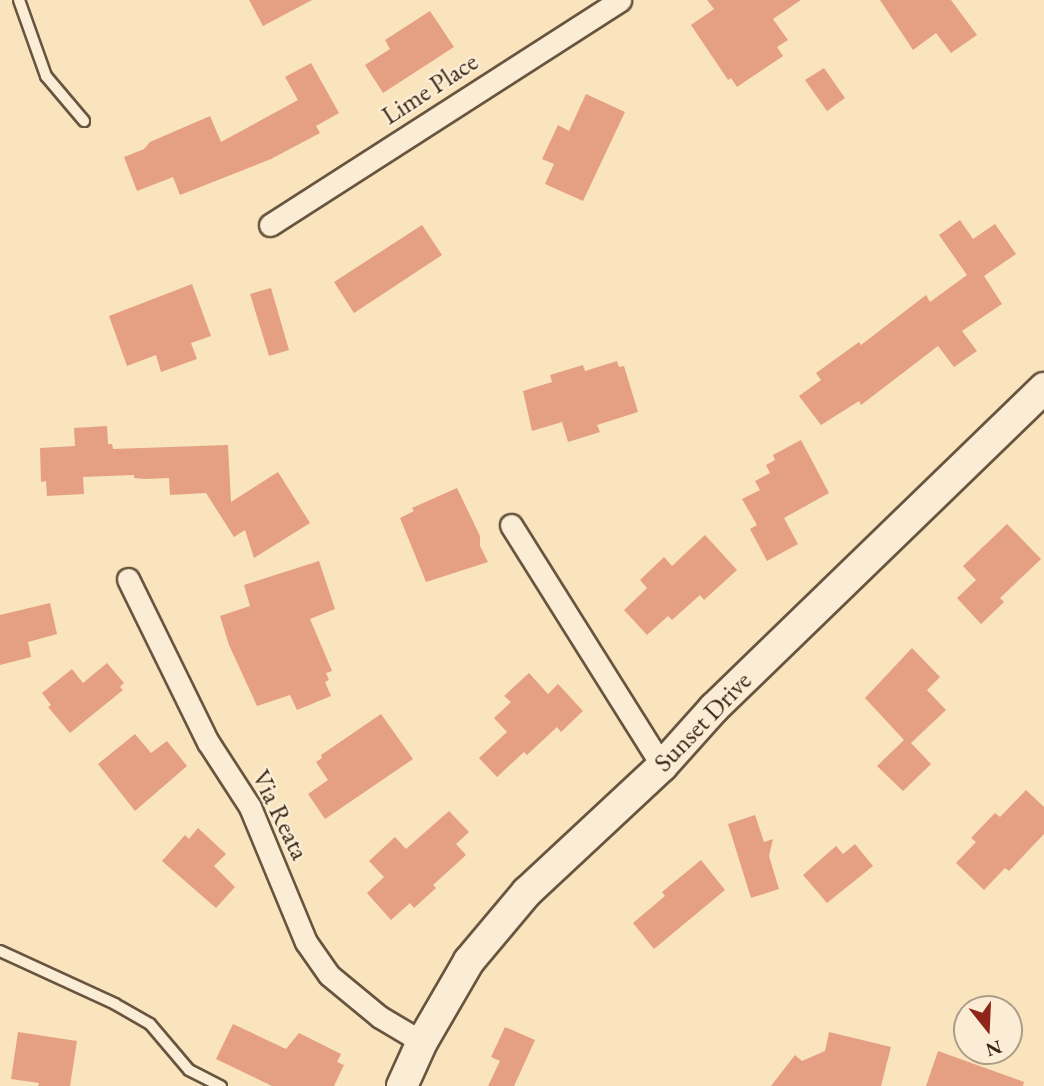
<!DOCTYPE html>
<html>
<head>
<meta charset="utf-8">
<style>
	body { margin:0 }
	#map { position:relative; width:1044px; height:1086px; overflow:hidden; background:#f9e4be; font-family:"EB Garamond",serif }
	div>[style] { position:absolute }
	.building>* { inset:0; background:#e59f82 }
	.roads { filter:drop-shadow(2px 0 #69553f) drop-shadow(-2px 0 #69553f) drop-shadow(0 2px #69553f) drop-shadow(0 -2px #69553f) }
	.lane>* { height:10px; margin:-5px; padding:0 5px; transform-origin:5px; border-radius:5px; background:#fbedd5 }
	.street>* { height:21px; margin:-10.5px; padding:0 10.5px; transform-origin:10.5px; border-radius:10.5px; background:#fbedd5 }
	.secondary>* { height:30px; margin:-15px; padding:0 15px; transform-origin:15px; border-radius:15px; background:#fbedd5 }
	span { translate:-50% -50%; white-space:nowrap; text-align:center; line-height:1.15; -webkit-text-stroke:5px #fbedd5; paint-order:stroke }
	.street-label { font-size:26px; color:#392515 }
	.north { position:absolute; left:953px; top:995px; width:70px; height:70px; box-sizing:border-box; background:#fbedd5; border:2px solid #ad9d88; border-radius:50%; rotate:162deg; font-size:19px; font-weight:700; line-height:28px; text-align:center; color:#392515 }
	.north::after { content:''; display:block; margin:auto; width:24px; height:32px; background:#8f2418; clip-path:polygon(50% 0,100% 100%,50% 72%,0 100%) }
</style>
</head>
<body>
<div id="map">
	<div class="building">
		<i style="clip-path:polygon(249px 0,312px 0,263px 26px)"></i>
		<i style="clip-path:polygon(707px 0,801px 0,773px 19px,788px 40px,777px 47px,783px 56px,737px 87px,731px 78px,728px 80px,691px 25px,714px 9px)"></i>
		<i style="clip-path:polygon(880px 0,951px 0,977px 35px,951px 53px,936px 33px,913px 50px)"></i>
		<i style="clip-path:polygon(430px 11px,454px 47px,383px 93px,365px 65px,390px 49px,385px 40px)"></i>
		<i style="clip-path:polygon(311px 63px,339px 113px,316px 126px,320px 133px,271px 159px,180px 195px,173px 177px,137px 191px,124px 157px,144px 149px,150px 142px,210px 116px,221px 142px,298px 100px,285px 77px)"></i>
		<i style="clip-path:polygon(824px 68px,845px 98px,827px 111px,805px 80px)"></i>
		<i style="clip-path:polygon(586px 94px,625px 112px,583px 201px,545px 184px,554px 164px,542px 159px,558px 125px,569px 131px)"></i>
		<i style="clip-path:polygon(960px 220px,973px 239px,995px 224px,1016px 254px,984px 276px,1002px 304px,962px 331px,977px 351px,954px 367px,938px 346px,861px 405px,859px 401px,821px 425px,799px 396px,821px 380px,816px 373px,859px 342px,861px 345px,926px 295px,930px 302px,967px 275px,939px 235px)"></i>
		<i style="clip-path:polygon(422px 225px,442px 255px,354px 313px,334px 282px)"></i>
		<i style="clip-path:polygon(192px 284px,211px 336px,191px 343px,197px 359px,161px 372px,156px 355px,127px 366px,109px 316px)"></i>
		<i style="clip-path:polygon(271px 288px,289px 350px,269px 356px,250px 294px)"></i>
		<i style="clip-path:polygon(617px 361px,619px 367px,624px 366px,638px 412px,597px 425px,600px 432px,568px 442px,562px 422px,532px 431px,523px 391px,552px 382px,550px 375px,583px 365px,585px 371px)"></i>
		<i style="clip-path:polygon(107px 426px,108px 444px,112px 444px,113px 449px,228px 445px,231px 502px,278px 472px,310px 523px,254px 558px,245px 530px,234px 537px,206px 493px,170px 495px,169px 478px,145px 479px,134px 478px,134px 475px,83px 477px,84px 494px,47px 496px,46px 481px,41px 482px,40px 448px,75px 446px,74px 428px)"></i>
		<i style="clip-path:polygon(801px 440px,829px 493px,784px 518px,798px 544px,767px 561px,750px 529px,757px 525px,742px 499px,760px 490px,755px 481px,770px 473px,766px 465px,775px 460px,773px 455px)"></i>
		<i style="clip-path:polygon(457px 488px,480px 536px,480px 546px,488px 562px,426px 582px,400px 518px,414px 511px,412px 508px)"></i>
		<i style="clip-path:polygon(1007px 524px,1041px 559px,1000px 598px,1004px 602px,981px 624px,957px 598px,976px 580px,963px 566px)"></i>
		<i style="clip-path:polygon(705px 535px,737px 570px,704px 600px,700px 595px,672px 620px,668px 616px,647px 635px,624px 610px,647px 588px,640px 580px,664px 557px,672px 566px)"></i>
		<i style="clip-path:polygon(319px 561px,335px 609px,310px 619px,332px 671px,326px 673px,329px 680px,325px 682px,331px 696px,297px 710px,290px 695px,257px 706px,229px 645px,220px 616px,250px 606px,244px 585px)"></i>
		<i style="clip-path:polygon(50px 603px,57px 634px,28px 642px,31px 657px,0 665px,0 615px)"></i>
		<i style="clip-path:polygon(912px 648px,940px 677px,927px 690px,946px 710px,911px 743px,931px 764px,903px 791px,877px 766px,904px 740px,865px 698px)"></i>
		<i style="clip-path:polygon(107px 663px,124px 683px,120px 687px,123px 690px,70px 733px,48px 707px,51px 705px,42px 693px,72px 669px,83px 683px)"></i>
		<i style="clip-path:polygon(529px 673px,548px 694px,558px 684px,583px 711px,561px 732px,557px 727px,527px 755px,524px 752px,497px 777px,479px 758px,507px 732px,494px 718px,511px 702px,504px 696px)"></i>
		<i style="clip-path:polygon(381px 714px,413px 759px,325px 819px,308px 794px,328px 780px,316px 762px,322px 758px,321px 755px)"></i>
		<i style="clip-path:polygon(135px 734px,151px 753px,167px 741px,187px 766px,135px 811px,98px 764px)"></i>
		<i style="clip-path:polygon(1026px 790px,1044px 807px,1044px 834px,1009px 871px,1005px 868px,984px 890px,956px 863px,976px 842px,971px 838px,995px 813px,1000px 817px)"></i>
		<i style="clip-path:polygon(449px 811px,469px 832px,456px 844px,466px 855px,433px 885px,436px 888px,414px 908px,410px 903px,391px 920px,367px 893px,384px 877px,369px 861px,395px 837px,406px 849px)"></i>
		<i style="clip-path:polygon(755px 815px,764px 842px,773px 839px,769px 856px,779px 889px,751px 898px,728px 824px)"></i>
		<i style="clip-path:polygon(198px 828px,226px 854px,214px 866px,235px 887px,216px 908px,162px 861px,185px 835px,189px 839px)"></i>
		<i style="clip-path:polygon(855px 844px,873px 866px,827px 903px,803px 875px,836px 846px,843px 854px)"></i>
		<i style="clip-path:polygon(701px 860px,725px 890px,654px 949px,633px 923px,665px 896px,662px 892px)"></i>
		<i style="clip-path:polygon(233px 1024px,286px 1049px,299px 1033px,341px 1054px,337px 1062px,344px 1065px,334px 1086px,272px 1086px,216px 1059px)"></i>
		<i style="clip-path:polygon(505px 1027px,535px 1040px,514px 1086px,488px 1086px,500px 1061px,491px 1057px)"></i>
		<i style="clip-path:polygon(18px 1032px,77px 1041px,70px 1086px,38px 1086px,39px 1083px,11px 1079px)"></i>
		<i style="clip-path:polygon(829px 1032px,891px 1047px,881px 1086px,771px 1086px,795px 1055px,802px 1061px,825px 1051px)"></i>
		<i style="clip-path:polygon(938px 1051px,1024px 1082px,1023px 1086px,926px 1086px)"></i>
	</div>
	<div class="roads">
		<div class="lane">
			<i style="left:19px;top:0;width:81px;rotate:70.4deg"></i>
			<i style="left:46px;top:76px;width:59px;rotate:49.8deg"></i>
			<i style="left:0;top:951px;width:127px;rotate:24.7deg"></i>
			<i style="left:115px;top:1004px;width:40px;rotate:29.7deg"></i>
			<i style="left:150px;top:1024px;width:60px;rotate:49.7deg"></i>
			<i style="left:189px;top:1070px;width:36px;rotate:27deg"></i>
		</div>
		<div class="street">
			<i style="left:270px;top:225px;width:416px;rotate:-32.7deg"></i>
			<i style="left:511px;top:525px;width:284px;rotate:57.9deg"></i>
			<i style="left:128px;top:579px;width:182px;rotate:63.9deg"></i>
			<i style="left:208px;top:742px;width:77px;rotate:57.1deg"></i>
			<i style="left:250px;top:807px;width:146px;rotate:67.5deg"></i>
			<i style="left:306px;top:942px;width:40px;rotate:55.1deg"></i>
			<i style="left:329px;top:975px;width:66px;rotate:39.5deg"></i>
			<i style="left:380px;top:1017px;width:49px;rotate:30.8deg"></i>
		</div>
		<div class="secondary">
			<i style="left:402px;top:1086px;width:48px;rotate:-65.6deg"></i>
			<i style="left:422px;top:1042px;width:94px;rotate:-59.9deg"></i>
			<i style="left:469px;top:961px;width:90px;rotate:-50deg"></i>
			<i style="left:527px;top:892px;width:185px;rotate:-43deg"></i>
			<i style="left:662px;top:766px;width:78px;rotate:-48.1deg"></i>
			<i style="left:714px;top:708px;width:460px;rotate:-44.1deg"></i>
		</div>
	</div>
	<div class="street-label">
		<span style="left:430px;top:89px;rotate:-33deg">Lime Place</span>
		<span style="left:703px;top:722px;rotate:-46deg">Sunset Drive</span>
		<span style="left:280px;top:815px;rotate:64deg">Via Reata</span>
	</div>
	<div class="north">N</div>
</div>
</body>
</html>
